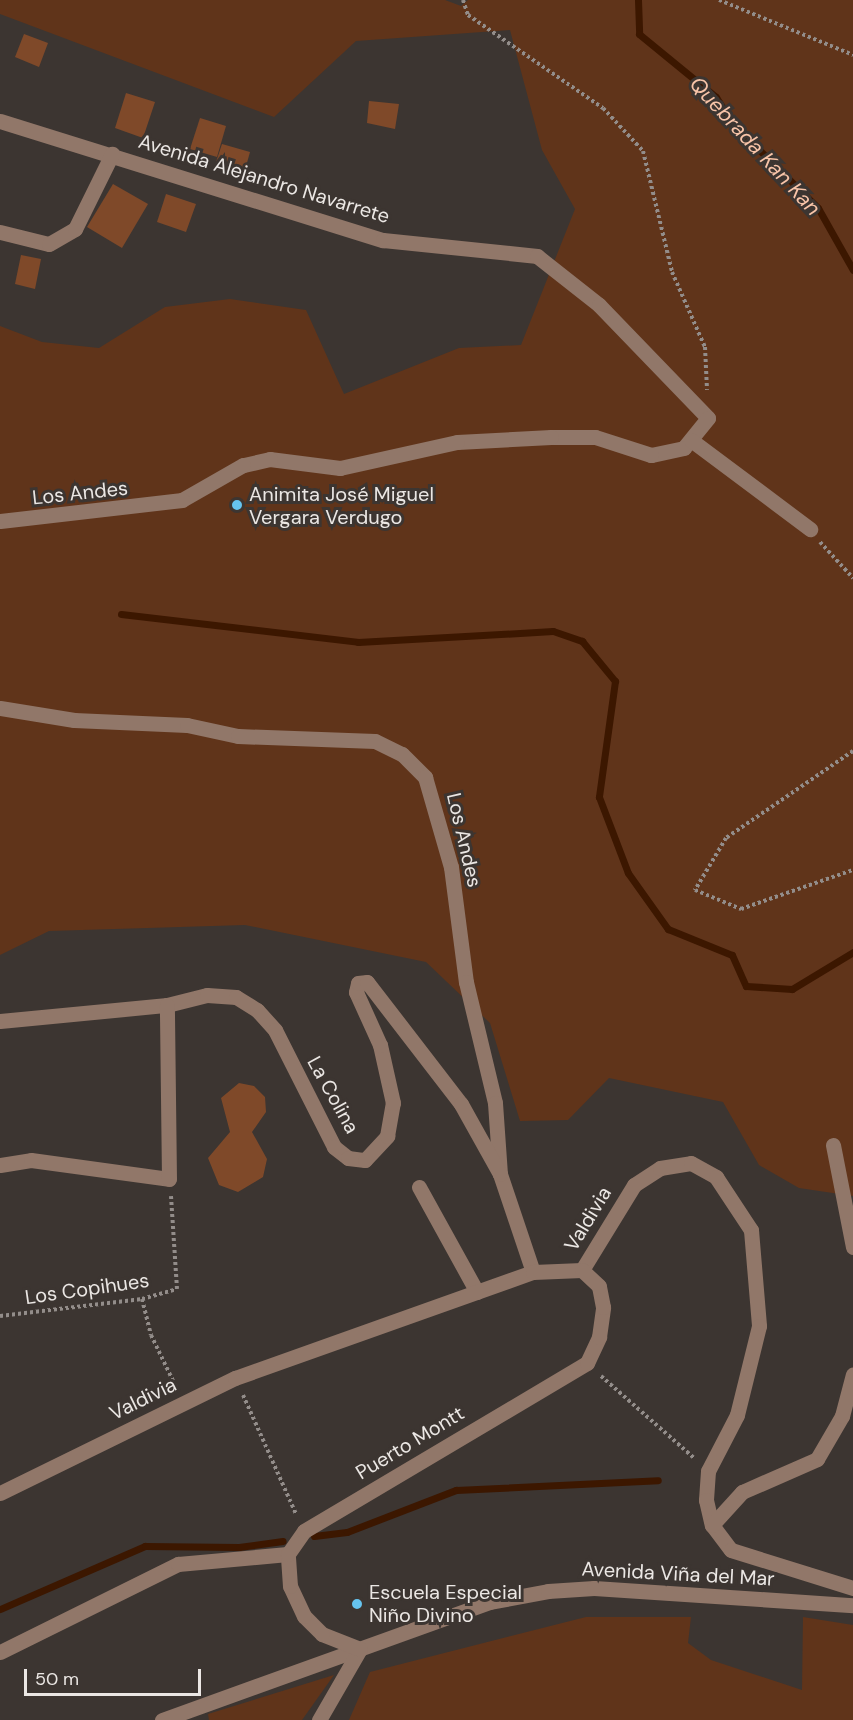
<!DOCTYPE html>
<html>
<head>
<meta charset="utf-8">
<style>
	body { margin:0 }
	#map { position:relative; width:853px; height:1720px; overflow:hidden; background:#3c3531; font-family:"DM Sans",sans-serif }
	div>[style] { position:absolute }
	.green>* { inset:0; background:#60341a }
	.stream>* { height:7px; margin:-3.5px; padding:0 3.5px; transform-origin:3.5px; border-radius:3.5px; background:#3c1700 }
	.building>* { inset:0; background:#7f4929 }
	.path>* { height:4px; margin-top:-2px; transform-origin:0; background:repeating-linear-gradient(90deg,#938d8a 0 3px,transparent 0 6px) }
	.minor>* { height:15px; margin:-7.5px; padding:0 7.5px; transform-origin:7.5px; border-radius:7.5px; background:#917769 }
	.dots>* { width:16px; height:16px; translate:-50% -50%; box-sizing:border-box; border:3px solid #3c3531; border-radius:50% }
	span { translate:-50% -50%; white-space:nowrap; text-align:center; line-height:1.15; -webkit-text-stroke:6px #3c3531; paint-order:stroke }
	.street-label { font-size:20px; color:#ebe7e4 }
	.poi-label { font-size:20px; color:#ebe7e4 }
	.left { translate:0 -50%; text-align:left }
	.water-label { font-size:21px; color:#f8c4a8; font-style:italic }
	.scale { position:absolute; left:24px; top:1669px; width:177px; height:27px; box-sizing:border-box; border:3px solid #ebe7e4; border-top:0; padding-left:8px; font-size:18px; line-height:21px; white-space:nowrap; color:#ebe7e4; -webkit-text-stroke:4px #3c3531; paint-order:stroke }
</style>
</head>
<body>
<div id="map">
	<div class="green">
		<i style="clip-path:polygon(0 0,445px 0,461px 6px,468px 0,853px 0,853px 1196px,799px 1188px,759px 1165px,723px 1102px,609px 1078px,568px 1120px,520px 1121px,490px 1023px,426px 962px,245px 925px,49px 931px,0 955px,0 326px,42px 342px,99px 348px,165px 307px,230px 299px,306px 310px,344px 394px,459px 348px,521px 345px,575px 209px,542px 150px,510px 30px,356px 41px,274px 117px,0 14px)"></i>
		<i style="clip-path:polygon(586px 1617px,691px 1617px,688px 1643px,711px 1660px,802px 1690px,803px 1617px,853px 1625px,853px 1720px,349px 1720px,370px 1672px)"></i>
		<i style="clip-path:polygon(334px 1675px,302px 1720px,209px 1720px,208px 1714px)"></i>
	</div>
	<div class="stream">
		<i style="left:638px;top:0;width:34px;rotate:88deg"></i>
		<i style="left:639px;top:34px;width:99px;rotate:39.3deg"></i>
		<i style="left:716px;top:97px;width:31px;rotate:58deg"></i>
		<i style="left:732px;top:123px;width:121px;rotate:44.7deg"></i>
		<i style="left:818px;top:208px;width:71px;rotate:60.6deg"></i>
		<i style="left:121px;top:614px;width:239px;rotate:6.7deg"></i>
		<i style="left:358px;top:642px;width:195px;rotate:-3.2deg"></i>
		<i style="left:553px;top:631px;width:31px;rotate:19deg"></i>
		<i style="left:582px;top:641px;width:52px;rotate:50.5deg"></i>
		<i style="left:615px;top:681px;width:117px;rotate:97.9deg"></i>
		<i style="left:599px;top:797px;width:81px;rotate:69.1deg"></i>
		<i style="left:628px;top:873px;width:69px;rotate:54.5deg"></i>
		<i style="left:668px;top:929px;width:69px;rotate:22.1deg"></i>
		<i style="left:732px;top:955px;width:34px;rotate:66deg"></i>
		<i style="left:746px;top:986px;width:46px;rotate:3.7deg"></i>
		<i style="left:792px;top:989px;width:71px;rotate:-31.2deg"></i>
		<i style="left:314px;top:1536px;width:33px;rotate:-7deg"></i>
		<i style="left:347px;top:1532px;width:117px;rotate:-21.1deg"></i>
		<i style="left:456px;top:1490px;width:202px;rotate:-2.8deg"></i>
		<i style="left:0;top:1609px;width:158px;rotate:-23.5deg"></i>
		<i style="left:145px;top:1546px;width:94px;rotate:0.6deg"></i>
		<i style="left:239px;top:1547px;width:44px;rotate:-7.8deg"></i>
	</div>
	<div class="building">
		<i style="clip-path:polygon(24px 34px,48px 43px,39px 67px,15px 57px)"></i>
		<i style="clip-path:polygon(126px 93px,155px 102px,143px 138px,115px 128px)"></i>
		<i style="clip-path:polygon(369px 101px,399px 104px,395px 129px,367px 123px)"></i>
		<i style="clip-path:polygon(200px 118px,226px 126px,217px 157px,190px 149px)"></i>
		<i style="clip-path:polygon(222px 144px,250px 152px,243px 177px,214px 168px)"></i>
		<i style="clip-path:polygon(113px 184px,148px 204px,122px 248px,87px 227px)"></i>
		<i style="clip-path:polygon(166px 194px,196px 204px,186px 232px,157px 222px)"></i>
		<i style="clip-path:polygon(21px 255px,41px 259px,35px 289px,15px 284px)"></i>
		<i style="clip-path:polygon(239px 1083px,254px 1086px,265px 1097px,266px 1112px,252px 1132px,267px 1159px,263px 1177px,238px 1192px,219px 1185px,208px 1158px,230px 1132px,221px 1098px)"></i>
	</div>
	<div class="path">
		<i style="left:463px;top:0;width:16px;rotate:72deg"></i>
		<i style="left:468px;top:15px;width:164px;rotate:34.6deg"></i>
		<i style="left:603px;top:108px;width:59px;rotate:47.1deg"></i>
		<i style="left:643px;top:151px;width:124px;rotate:76.5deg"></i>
		<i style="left:672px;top:272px;width:82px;rotate:66.3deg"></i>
		<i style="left:705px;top:347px;width:43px;rotate:87.3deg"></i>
		<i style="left:719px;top:0;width:145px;rotate:22.3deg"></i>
		<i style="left:820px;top:542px;width:49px;rotate:47.5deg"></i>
		<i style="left:853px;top:751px;width:154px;rotate:145.6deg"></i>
		<i style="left:726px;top:838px;width:61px;rotate:120.8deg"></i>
		<i style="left:695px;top:890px;width:50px;rotate:22.4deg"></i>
		<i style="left:741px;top:909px;width:119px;rotate:-19.2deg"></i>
		<i style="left:142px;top:1299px;width:37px;rotate:76deg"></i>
		<i style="left:151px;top:1335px;width:58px;rotate:64.3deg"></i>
		<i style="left:0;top:1316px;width:143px;rotate:-6.8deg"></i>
		<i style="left:142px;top:1299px;width:36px;rotate:-16deg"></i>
		<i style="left:177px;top:1289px;width:93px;rotate:-93.7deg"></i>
		<i style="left:601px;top:1376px;width:124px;rotate:41.4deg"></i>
		<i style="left:243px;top:1395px;width:130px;rotate:66deg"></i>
	</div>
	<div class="minor">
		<i style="left:0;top:121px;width:401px;rotate:17.3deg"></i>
		<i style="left:383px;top:240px;width:155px;rotate:5.9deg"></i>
		<i style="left:537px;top:256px;width:79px;rotate:38.3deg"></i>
		<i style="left:599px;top:305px;width:157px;rotate:46deg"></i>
		<i style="left:708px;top:418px;width:38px;rotate:129deg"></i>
		<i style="left:684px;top:448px;width:34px;rotate:168deg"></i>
		<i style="left:651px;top:455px;width:59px;rotate:-162.2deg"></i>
		<i style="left:595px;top:437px;width:44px;rotate:180deg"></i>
		<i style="left:551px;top:437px;width:94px;rotate:177deg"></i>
		<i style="left:457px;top:442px;width:120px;rotate:167.5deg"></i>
		<i style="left:340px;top:468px;width:71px;rotate:-172.7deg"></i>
		<i style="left:270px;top:459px;width:28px;rotate:167deg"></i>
		<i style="left:243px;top:465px;width:70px;rotate:150.2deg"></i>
		<i style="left:182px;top:500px;width:183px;rotate:173.4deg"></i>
		<i style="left:0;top:232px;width:50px;rotate:13.8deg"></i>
		<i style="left:49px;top:244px;width:30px;rotate:-30deg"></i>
		<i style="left:75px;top:229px;width:84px;rotate:-63.7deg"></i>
		<i style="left:691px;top:440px;width:149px;rotate:36.8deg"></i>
		<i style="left:0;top:708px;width:75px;rotate:9.2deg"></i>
		<i style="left:74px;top:720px;width:113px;rotate:2.5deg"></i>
		<i style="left:187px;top:725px;width:52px;rotate:12.2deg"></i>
		<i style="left:238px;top:736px;width:137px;rotate:2.1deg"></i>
		<i style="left:375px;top:741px;width:30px;rotate:26deg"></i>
		<i style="left:402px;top:754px;width:33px;rotate:45deg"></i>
		<i style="left:425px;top:777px;width:94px;rotate:73.9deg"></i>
		<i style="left:451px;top:867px;width:116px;rotate:82.6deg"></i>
		<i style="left:466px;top:982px;width:124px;rotate:76.5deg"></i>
		<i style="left:495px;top:1103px;width:71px;rotate:86deg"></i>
		<i style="left:500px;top:1174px;width:103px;rotate:71.4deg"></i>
		<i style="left:0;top:1021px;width:168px;rotate:-5.5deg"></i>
		<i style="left:167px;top:1005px;width:41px;rotate:-14deg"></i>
		<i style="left:207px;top:995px;width:29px;rotate:4deg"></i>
		<i style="left:236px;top:997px;width:25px;rotate:32deg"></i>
		<i style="left:257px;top:1010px;width:27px;rotate:48deg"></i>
		<i style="left:275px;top:1030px;width:131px;rotate:63.2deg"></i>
		<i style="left:334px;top:1147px;width:18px;rotate:38deg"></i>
		<i style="left:348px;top:1158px;width:17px;rotate:7deg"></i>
		<i style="left:365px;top:1160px;width:33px;rotate:-47deg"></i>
		<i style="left:387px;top:1136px;width:34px;rotate:-80deg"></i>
		<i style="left:393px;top:1103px;width:59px;rotate:-102.6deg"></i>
		<i style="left:380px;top:1045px;width:58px;rotate:-114.4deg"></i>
		<i style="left:356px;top:992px;width:9px;rotate:-77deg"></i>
		<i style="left:358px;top:983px;width:9px;rotate:-6deg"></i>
		<i style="left:367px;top:982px;width:154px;rotate:52.4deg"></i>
		<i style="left:461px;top:1104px;width:80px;rotate:60.9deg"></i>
		<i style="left:833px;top:1145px;width:104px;rotate:78.9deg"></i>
		<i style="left:0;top:1165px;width:31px;rotate:-9deg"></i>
		<i style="left:31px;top:1160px;width:139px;rotate:7.8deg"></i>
		<i style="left:169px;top:1179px;width:174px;rotate:-90.7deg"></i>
		<i style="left:419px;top:1187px;width:120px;rotate:61.1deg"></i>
		<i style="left:582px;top:1270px;width:100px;rotate:-58.5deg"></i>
		<i style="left:634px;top:1185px;width:31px;rotate:-33deg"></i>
		<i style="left:660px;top:1168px;width:31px;rotate:-9deg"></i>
		<i style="left:691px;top:1163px;width:29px;rotate:29deg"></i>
		<i style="left:716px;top:1177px;width:64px;rotate:56.6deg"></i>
		<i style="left:751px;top:1230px;width:96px;rotate:85.2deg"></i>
		<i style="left:759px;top:1326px;width:92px;rotate:103.9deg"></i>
		<i style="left:737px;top:1415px;width:63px;rotate:117.4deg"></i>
		<i style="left:708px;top:1471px;width:29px;rotate:94deg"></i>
		<i style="left:706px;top:1500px;width:26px;rotate:77deg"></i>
		<i style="left:712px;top:1525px;width:31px;rotate:53deg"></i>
		<i style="left:731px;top:1550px;width:128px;rotate:17.3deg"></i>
		<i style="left:0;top:1493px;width:262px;rotate:-26.1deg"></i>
		<i style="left:235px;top:1378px;width:316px;rotate:-19.6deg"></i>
		<i style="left:533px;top:1272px;width:49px;rotate:-2.3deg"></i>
		<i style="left:712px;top:1525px;width:45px;rotate:-47.7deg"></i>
		<i style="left:742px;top:1492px;width:82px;rotate:-23.7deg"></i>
		<i style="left:817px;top:1459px;width:50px;rotate:-59.8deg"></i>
		<i style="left:842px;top:1416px;width:43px;rotate:-75.3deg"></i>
		<i style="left:0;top:1652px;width:199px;rotate:-26.3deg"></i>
		<i style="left:178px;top:1564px;width:110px;rotate:-5.2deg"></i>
		<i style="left:162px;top:1720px;width:349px;rotate:-19.8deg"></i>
		<i style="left:490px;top:1602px;width:59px;rotate:-10.7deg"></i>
		<i style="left:548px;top:1591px;width:46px;rotate:-3.7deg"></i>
		<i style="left:594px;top:1588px;width:260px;rotate:3.8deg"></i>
		<i style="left:319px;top:1720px;width:82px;rotate:-60deg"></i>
		<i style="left:360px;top:1649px;width:41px;rotate:-158.5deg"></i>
		<i style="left:322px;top:1634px;width:25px;rotate:-135deg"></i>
		<i style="left:304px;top:1616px;width:33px;rotate:-115deg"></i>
		<i style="left:290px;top:1586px;width:32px;rotate:-94deg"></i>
		<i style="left:288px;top:1554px;width:28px;rotate:-55deg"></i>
		<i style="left:304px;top:1531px;width:329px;rotate:-30.7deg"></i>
		<i style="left:587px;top:1363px;width:29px;rotate:-65deg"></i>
		<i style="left:599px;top:1337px;width:30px;rotate:-82deg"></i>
		<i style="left:603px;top:1307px;width:21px;rotate:-101deg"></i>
		<i style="left:599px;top:1286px;width:23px;rotate:-137deg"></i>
	</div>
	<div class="dots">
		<i style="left:237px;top:505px;background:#66c4ef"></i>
		<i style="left:357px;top:1604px;background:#66c4ef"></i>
	</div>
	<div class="street-label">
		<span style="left:264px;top:179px;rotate:17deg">Avenida Alejandro Navarrete</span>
		<span style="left:80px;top:493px;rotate:-6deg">Los Andes</span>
		<span style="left:464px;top:840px;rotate:77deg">Los Andes</span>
		<span style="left:333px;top:1095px;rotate:61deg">La Colina</span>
		<span style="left:588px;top:1219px;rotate:-59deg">Valdivia</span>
		<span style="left:87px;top:1289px;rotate:-8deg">Los Copihues</span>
		<span style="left:143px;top:1399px;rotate:-26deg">Valdivia</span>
		<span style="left:410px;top:1443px;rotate:-31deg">Puerto Montt</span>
		<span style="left:678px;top:1574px;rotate:3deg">Avenida Viña del Mar</span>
	</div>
	<div class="poi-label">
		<span class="left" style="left:249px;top:506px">Animita José Miguel<br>Vergara Verdugo</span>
		<span class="left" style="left:369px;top:1604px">Escuela Especial<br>Niño Divino</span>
	</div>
	<div class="water-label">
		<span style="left:755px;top:146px;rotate:47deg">Quebrada Kan Kan</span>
	</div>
	<div class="scale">50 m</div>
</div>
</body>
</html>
